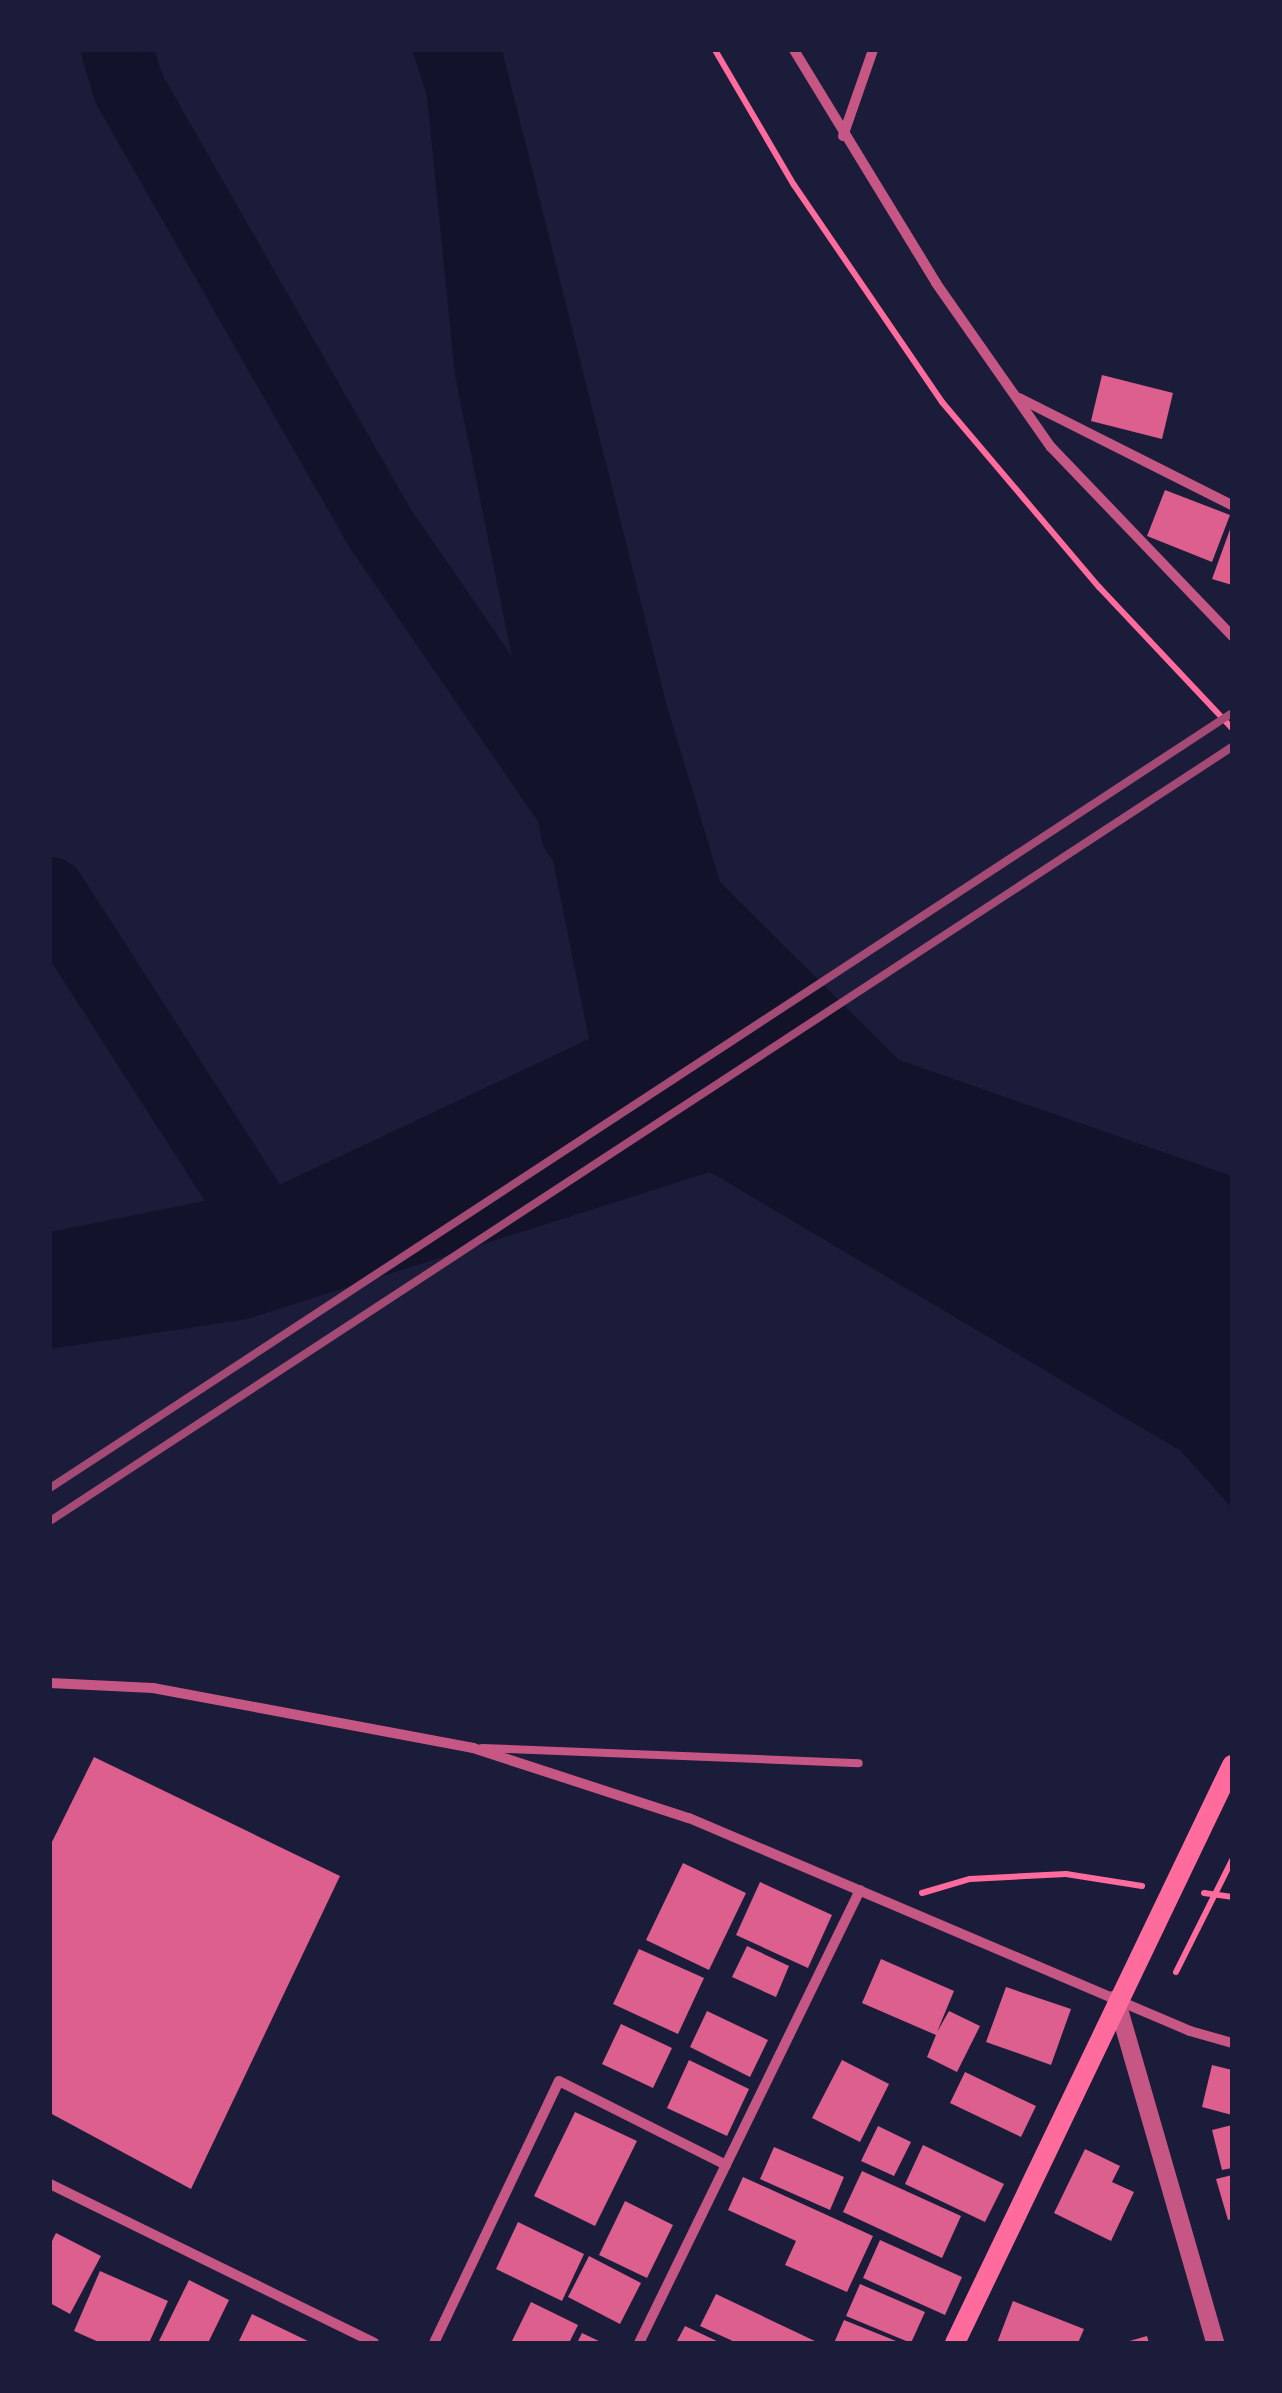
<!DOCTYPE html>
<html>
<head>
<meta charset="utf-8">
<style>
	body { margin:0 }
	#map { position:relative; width:1282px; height:2393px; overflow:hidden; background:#1b1b3a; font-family:"Nunito Sans",sans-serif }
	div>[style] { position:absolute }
	.water>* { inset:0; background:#12122b }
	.river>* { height:72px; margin:-36px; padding:0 36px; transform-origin:36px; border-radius:36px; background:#12122b }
	.building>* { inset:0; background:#dd5f8e }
	.path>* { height:6px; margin:-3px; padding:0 3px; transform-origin:3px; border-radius:3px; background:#ff6b9d }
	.service>* { height:8px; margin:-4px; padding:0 4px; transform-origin:4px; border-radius:4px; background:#c65784 }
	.minor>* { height:10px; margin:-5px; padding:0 5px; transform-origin:5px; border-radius:5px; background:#c65784 }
	.tertiary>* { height:18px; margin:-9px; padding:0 9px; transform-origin:9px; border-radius:9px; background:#c65784 }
	.secondary>* { height:20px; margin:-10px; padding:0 10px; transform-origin:10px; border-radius:10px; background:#ff6b9d }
	.rail>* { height:8px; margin:-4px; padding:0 4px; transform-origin:4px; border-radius:4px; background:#a44b75 }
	span { translate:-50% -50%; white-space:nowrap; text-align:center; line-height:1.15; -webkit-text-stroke:9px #1b1b3a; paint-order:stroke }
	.frame { position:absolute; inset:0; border:52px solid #1b1b3a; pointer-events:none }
</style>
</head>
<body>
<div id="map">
	<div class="water">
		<i style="clip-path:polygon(412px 50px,502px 50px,667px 706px,720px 882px,899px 1060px,1232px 1176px,1232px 1508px,1181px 1451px,710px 1172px,247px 1319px,50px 1349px,50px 1232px,275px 1187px,589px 1039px,455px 375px,427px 96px)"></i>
	</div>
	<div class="river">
		<i style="left:117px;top:50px;width:41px;rotate:72.9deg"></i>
		<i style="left:129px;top:89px;width:506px;rotate:60.24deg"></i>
		<i style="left:380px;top:528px;width:339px;rotate:55.5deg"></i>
		<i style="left:572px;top:807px;width:26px;rotate:79deg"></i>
		<i style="left:50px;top:893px;width:416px;rotate:57.3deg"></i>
	</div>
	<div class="building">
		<i style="clip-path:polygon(1102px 375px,1173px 393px,1162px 439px,1091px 421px)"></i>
		<i style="clip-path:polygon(1165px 490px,1230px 515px,1212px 562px,1147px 536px)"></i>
		<i style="clip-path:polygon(1232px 524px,1232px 585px,1212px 579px)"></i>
		<i style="clip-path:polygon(94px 1757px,340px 1876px,191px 2189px,50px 2113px,50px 1846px)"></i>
		<i style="clip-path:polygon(683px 1863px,746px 1893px,709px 1970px,646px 1940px)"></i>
		<i style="clip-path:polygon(760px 1882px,832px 1915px,808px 1968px,736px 1935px)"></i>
		<i style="clip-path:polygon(747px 1946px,789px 1966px,776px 1997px,732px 1977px)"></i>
		<i style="clip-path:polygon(639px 1949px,704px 1978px,678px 2034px,613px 2004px)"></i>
		<i style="clip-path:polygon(881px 1959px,954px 1991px,937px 2032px,949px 2011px,980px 2026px,957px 2072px,927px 2057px,936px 2035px,862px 2003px)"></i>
		<i style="clip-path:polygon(1006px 1987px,1071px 2009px,1051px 2065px,986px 2042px)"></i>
		<i style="clip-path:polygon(707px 2011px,768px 2040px,750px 2077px,690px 2047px)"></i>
		<i style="clip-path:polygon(621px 2024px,672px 2048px,653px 2088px,602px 2064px)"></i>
		<i style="clip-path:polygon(689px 2060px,749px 2089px,727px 2136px,667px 2108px)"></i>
		<i style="clip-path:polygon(842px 2060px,889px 2084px,860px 2142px,812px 2118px)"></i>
		<i style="clip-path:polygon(1212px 2065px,1232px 2070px,1232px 2115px,1202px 2107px)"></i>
		<i style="clip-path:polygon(965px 2072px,1036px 2106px,1021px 2137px,950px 2103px)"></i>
		<i style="clip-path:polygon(575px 2112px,637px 2141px,595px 2226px,534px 2196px)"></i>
		<i style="clip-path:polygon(1232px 2125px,1232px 2168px,1222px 2170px,1212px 2130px)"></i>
		<i style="clip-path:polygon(878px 2126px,911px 2142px,894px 2176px,861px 2161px)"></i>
		<i style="clip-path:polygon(923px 2145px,1004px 2184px,985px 2222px,905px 2184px)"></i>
		<i style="clip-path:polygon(774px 2147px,844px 2177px,830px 2210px,760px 2179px)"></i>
		<i style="clip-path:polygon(1085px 2149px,1120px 2166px,1112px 2182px,1134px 2192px,1111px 2241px,1054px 2213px)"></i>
		<i style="clip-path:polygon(862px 2171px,961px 2216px,942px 2258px,843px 2212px)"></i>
		<i style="clip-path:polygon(1232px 2175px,1232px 2219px,1228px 2220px,1216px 2179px)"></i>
		<i style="clip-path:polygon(743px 2177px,873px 2236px,847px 2292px,785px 2265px,796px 2241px,728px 2210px)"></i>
		<i style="clip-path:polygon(625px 2201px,673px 2225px,647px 2278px,599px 2255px)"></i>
		<i style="clip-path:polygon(518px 2222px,584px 2254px,562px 2301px,496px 2269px)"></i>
		<i style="clip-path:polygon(56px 2233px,101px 2256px,70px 2314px,50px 2303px,50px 2245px)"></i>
		<i style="clip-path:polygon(880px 2240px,962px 2277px,945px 2315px,863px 2278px)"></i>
		<i style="clip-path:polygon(589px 2256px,641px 2283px,620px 2324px,568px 2297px)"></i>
		<i style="clip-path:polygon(100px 2271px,168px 2301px,149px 2343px,101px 2343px,74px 2331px)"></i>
		<i style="clip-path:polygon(189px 2280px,229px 2300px,208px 2343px,158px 2343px)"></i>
		<i style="clip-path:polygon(860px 2284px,925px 2312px,911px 2343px,846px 2316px)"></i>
		<i style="clip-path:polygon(716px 2294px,819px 2343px,737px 2343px,700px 2326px)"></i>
		<i style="clip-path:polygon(1013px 2301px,1084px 2329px,1078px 2343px,997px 2343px)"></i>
		<i style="clip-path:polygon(531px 2302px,578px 2325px,569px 2343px,511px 2343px)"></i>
		<i style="clip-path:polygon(252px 2314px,312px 2343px,238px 2343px)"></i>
		<i style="clip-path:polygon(844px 2320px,901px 2343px,834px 2343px)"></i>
		<i style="clip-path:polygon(685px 2326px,721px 2343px,676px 2343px)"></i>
		<i style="clip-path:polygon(582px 2333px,603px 2343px,577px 2343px)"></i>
		<i style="clip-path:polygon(1147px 2336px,1149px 2343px,1126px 2343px,1126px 2342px)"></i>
	</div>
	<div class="path">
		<i style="left:715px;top:50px;width:156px;rotate:59.7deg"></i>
		<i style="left:794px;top:185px;width:263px;rotate:55.7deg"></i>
		<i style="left:942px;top:402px;width:243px;rotate:49.7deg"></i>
		<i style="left:1099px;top:587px;width:194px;rotate:46.7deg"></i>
		<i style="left:922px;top:1893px;width:50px;rotate:-16.3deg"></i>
		<i style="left:970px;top:1879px;width:96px;rotate:-3deg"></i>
		<i style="left:1066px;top:1874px;width:77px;rotate:9deg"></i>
		<i style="left:1204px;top:1893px;width:28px;rotate:8deg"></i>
		<i style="left:1176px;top:1972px;width:125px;rotate:-63.4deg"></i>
	</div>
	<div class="service">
		<i style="left:482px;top:1748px;width:377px;rotate:2.3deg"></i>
	</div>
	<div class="minor">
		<i style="left:794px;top:50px;width:273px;rotate:58.6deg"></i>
		<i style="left:936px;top:283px;width:200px;rotate:55deg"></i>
		<i style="left:1051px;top:447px;width:262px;rotate:46.2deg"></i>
		<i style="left:843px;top:136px;width:91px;rotate:-70.8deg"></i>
		<i style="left:1019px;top:398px;width:238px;rotate:26.7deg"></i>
		<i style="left:50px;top:1683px;width:103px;rotate:2.8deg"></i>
		<i style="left:153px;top:1688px;width:326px;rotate:10.6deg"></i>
		<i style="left:473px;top:1748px;width:227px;rotate:18deg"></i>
		<i style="left:689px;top:1818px;width:544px;rotate:23.03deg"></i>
		<i style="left:1190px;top:2031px;width:44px;rotate:15.9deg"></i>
		<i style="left:50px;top:2184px;width:361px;rotate:26.1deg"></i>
		<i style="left:434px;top:2343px;width:290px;rotate:-64.5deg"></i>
		<i style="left:559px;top:2081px;width:187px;rotate:26.7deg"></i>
		<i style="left:639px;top:2343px;width:504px;rotate:-63.99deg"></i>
	</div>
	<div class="tertiary">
		<i style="left:1116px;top:1999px;width:358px;rotate:73.9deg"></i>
	</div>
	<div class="secondary">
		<i style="left:955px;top:2343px;width:641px;rotate:-64.39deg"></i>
	</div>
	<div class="rail">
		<i style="left:50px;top:1488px;width:1413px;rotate:-33.25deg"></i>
		<i style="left:50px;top:1521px;width:1413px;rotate:-33.22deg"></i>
	</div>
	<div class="frame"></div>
</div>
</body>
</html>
